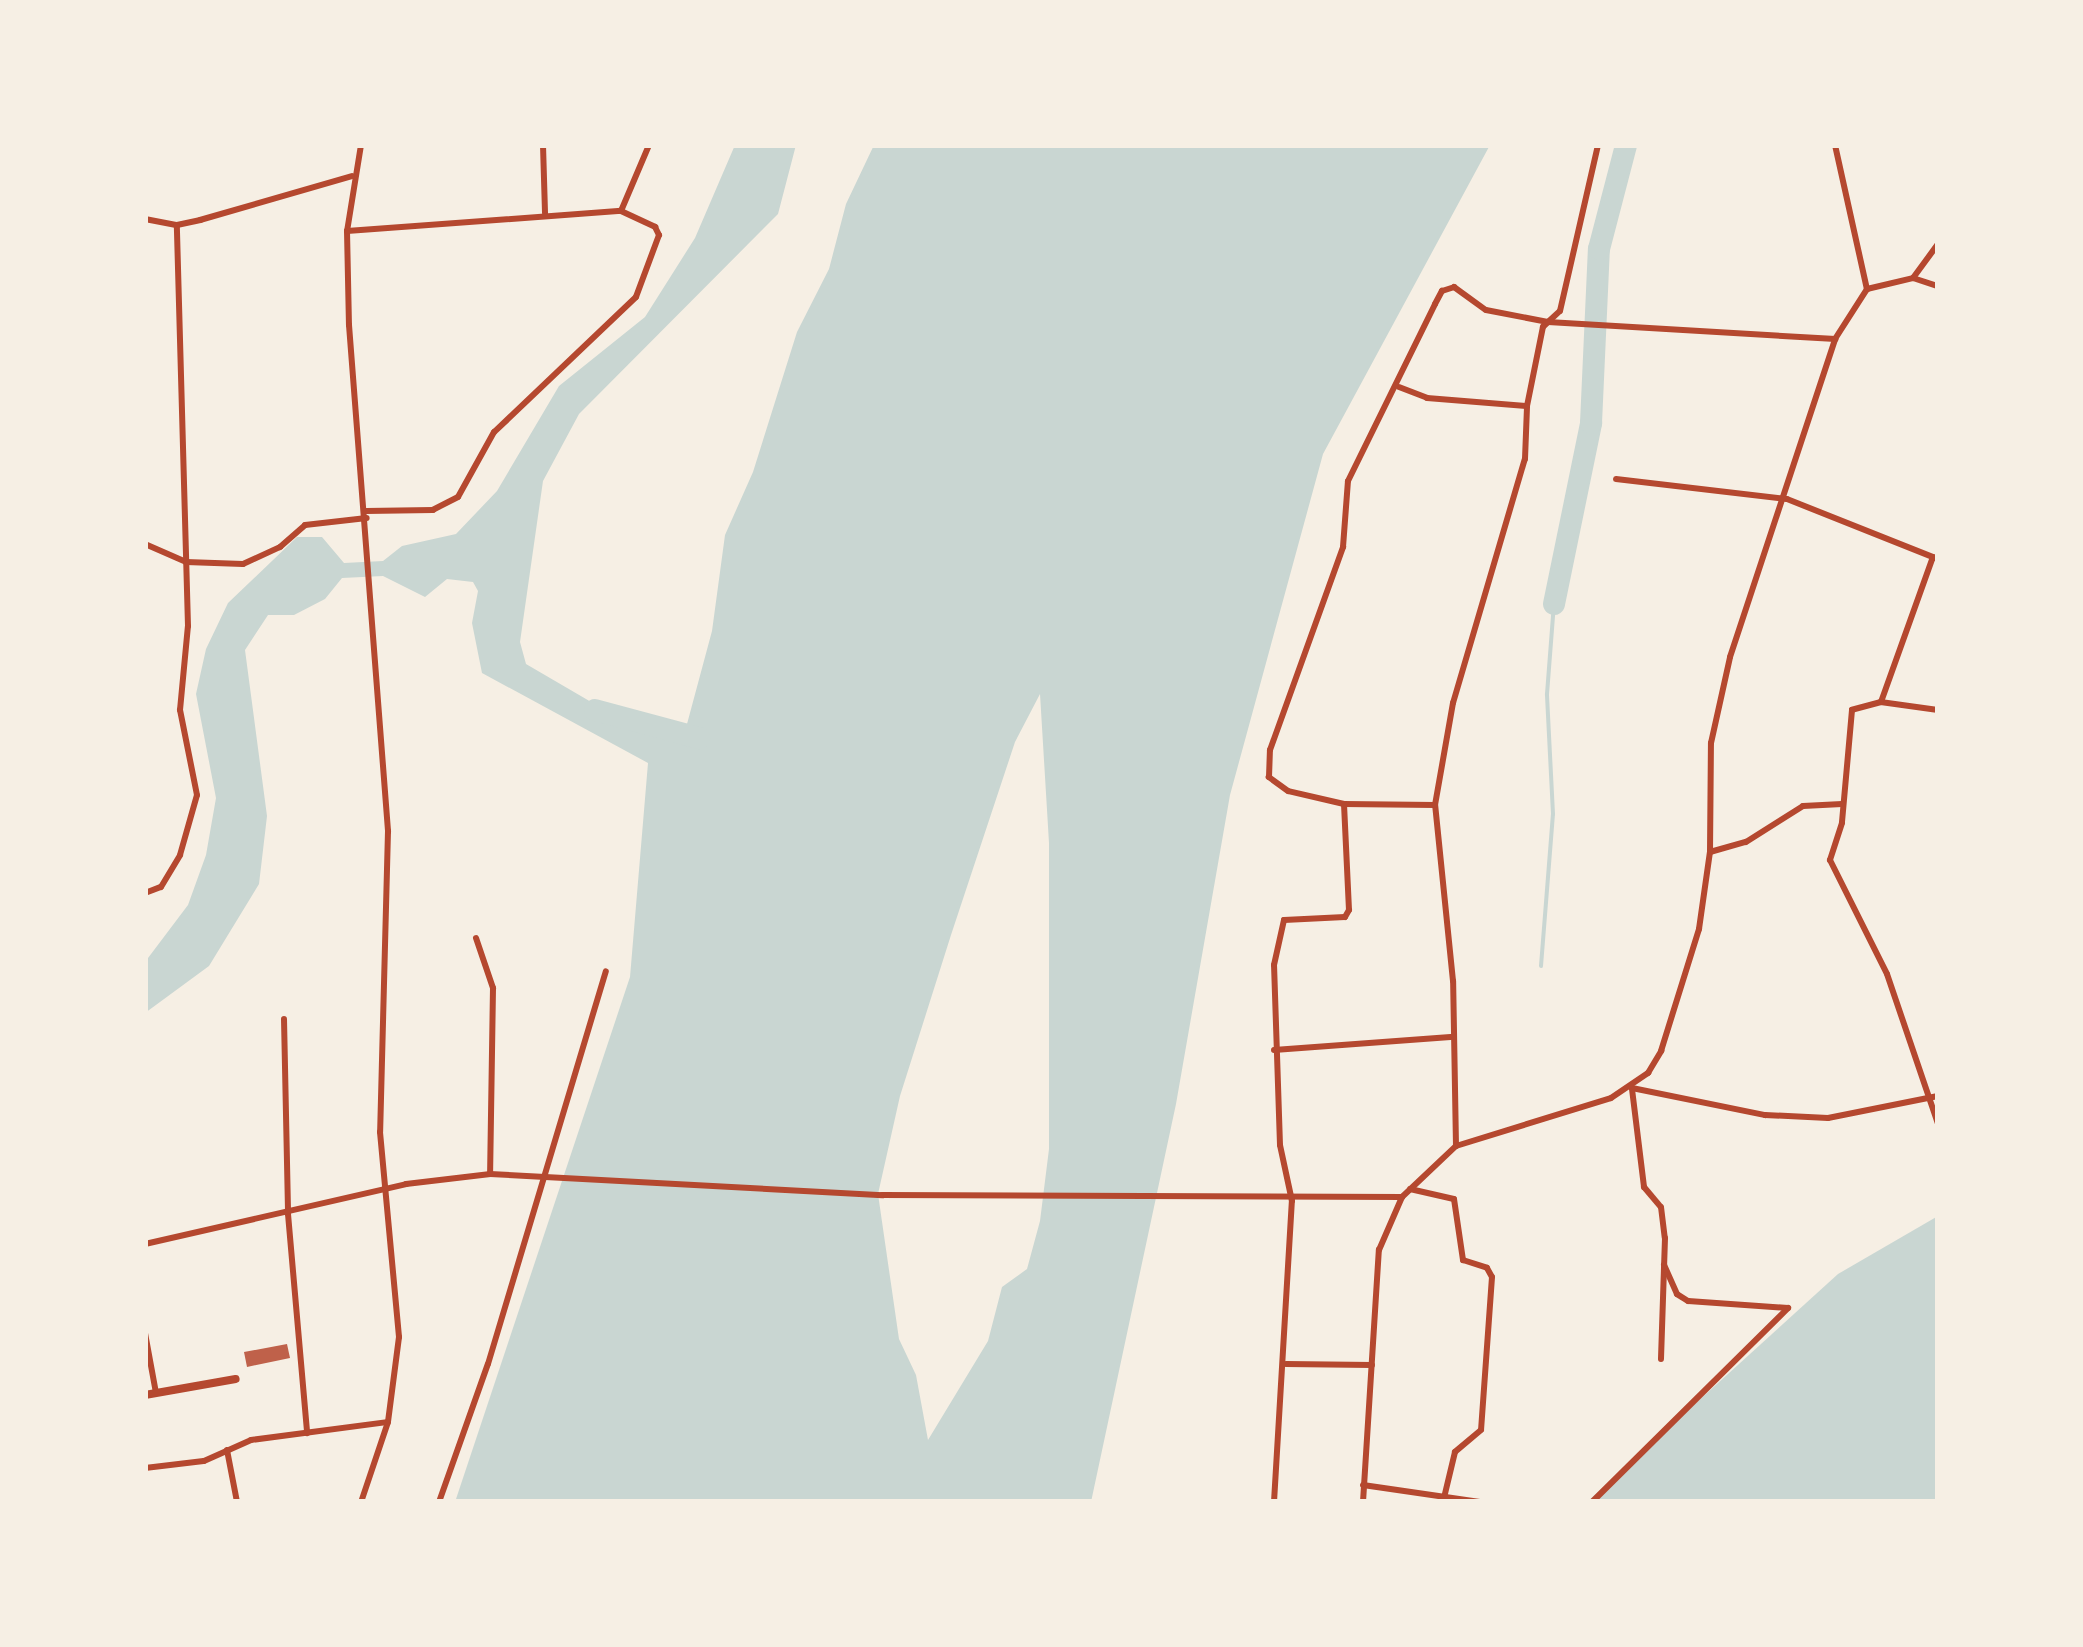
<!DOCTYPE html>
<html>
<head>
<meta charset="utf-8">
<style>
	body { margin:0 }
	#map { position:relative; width:2083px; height:1647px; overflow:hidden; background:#f6efe4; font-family:"Libre Baskerville",serif }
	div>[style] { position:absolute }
	.water>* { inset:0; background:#c9d6d2 }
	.stream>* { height:4px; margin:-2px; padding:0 2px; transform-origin:2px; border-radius:2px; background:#c9d6d2 }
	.river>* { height:22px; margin:-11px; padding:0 11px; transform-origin:11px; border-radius:11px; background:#c9d6d2 }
	.building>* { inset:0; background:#bf614a }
	.minor>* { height:6px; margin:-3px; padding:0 3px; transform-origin:3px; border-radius:3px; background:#b5482f }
	.tertiary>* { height:8px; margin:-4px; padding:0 4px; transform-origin:4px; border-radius:4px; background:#b5482f }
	span { translate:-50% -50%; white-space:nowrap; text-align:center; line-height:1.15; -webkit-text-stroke:10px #f6efe4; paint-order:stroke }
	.frame { position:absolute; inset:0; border:148px solid #f6efe4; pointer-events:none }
</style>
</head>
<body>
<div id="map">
	<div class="water">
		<i style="clip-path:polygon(evenodd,735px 145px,796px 145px,778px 214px,579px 414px,543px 481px,520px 642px,526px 664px,646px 734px,662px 736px,687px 724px,712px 631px,725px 535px,753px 472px,797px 332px,829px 269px,846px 204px,874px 145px,1490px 145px,1323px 454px,1230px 795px,1176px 1104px,1091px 1502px,455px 1502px,630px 977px,648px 763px,482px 673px,472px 623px,478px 591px,473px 582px,447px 579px,425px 597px,383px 576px,342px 578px,325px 599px,294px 615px,268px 615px,245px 650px,267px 816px,259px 884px,209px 966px,145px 1013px,145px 962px,188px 905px,206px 855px,216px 798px,196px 694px,206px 649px,228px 603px,297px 537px,322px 537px,344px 563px,383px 561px,402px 546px,456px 534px,497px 491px,559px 386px,645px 317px,695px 238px,735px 145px,1040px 694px,1049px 843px,1049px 1149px,1040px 1221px,1027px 1269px,1002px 1287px,988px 1341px,928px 1440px,916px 1375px,899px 1339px,878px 1194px,900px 1096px,951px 935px,1015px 742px,1040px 694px)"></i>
		<i style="clip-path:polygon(1938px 1216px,1938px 1502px,1587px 1502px,1838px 1274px)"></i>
	</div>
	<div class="stream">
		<i style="left:1541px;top:966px;width:152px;rotate:-85.5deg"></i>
		<i style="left:1553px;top:814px;width:120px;rotate:-92.9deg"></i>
		<i style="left:1547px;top:694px;width:90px;rotate:-85.6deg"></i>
	</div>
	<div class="river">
		<i style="left:1554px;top:604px;width:185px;rotate:-78.4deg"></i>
		<i style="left:1591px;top:423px;width:174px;rotate:-87.4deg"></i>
		<i style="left:1599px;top:249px;width:107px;rotate:-75.4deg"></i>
		<i style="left:595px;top:710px;width:108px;rotate:15.1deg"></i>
	</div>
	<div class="building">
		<i style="clip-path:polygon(287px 1344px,290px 1358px,247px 1367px,244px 1352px)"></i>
	</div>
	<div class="minor">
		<i style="left:361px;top:145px;width:87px;rotate:99.2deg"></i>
		<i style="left:347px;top:231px;width:94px;rotate:88.8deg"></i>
		<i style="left:349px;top:325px;width:508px;rotate:85.59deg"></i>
		<i style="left:388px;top:831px;width:301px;rotate:91.5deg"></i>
		<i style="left:380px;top:1132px;width:206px;rotate:84.7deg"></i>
		<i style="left:399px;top:1337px;width:86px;rotate:97.4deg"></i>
		<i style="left:388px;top:1422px;width:84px;rotate:108.6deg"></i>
		<i style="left:543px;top:145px;width:68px;rotate:88.3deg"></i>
		<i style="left:1835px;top:145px;width:148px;rotate:77.5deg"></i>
		<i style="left:621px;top:211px;width:72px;rotate:-67deg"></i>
		<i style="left:145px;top:219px;width:33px;rotate:11deg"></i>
		<i style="left:177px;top:225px;width:24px;rotate:-12deg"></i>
		<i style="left:200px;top:220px;width:158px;rotate:-16.1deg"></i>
		<i style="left:347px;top:231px;width:275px;rotate:-4.2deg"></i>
		<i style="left:621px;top:211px;width:38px;rotate:25deg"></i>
		<i style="left:655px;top:227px;width:9px;rotate:63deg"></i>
		<i style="left:659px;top:235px;width:66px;rotate:110.4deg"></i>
		<i style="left:636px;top:297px;width:196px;rotate:136.4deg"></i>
		<i style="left:494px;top:432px;width:74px;rotate:119deg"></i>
		<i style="left:458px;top:497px;width:28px;rotate:153deg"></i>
		<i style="left:433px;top:510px;width:67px;rotate:179.1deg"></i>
		<i style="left:1913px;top:278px;width:26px;rotate:18deg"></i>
		<i style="left:1399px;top:387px;width:30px;rotate:21deg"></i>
		<i style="left:1427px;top:398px;width:100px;rotate:4.6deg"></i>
		<i style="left:1616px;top:479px;width:172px;rotate:6.7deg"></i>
		<i style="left:1787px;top:499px;width:162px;rotate:21.7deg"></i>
		<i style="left:145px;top:544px;width:45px;rotate:23.7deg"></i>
		<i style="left:186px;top:562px;width:57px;rotate:2deg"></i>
		<i style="left:243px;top:564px;width:41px;rotate:-24.7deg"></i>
		<i style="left:280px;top:547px;width:33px;rotate:-41deg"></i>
		<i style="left:305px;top:525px;width:62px;rotate:-6.4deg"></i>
		<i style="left:1881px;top:702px;width:154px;rotate:-70.3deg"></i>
		<i style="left:1938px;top:710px;width:58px;rotate:-172deg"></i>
		<i style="left:1881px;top:702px;width:30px;rotate:165deg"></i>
		<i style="left:1852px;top:710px;width:113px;rotate:95.1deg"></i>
		<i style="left:1842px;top:823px;width:39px;rotate:108deg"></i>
		<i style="left:1830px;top:860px;width:127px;rotate:63.4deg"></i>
		<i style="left:1887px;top:974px;width:158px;rotate:71.2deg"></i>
		<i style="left:1435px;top:805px;width:91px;rotate:-179.4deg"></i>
		<i style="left:1344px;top:804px;width:57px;rotate:-166.9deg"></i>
		<i style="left:1288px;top:791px;width:24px;rotate:-144deg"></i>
		<i style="left:1269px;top:777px;width:27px;rotate:-88deg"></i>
		<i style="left:1270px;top:750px;width:216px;rotate:-70.2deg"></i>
		<i style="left:1343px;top:547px;width:66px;rotate:-85.7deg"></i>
		<i style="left:1348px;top:481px;width:197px;rotate:-63.8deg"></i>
		<i style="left:1435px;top:304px;width:15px;rotate:-62deg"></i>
		<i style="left:1442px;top:291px;width:13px;rotate:-18deg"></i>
		<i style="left:1454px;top:287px;width:39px;rotate:36deg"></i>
		<i style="left:1486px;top:310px;width:63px;rotate:11deg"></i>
		<i style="left:1548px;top:322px;width:16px;rotate:-43deg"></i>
		<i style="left:1560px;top:311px;width:170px;rotate:-77.1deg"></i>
		<i style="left:1710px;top:852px;width:37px;rotate:-16deg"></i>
		<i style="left:1746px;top:842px;width:67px;rotate:-32.3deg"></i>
		<i style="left:1803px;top:806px;width:39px;rotate:-3deg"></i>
		<i style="left:145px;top:893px;width:17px;rotate:-21deg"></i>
		<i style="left:161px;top:887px;width:37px;rotate:-59deg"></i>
		<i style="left:180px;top:855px;width:62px;rotate:-74.2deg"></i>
		<i style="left:197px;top:795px;width:87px;rotate:-101.3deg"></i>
		<i style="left:180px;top:710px;width:84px;rotate:-84.6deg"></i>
		<i style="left:188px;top:626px;width:401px;rotate:-91.6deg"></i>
		<i style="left:476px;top:938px;width:53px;rotate:71.2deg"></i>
		<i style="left:493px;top:988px;width:186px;rotate:90.9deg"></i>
		<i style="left:284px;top:1019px;width:195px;rotate:88.8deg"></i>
		<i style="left:288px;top:1214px;width:220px;rotate:85deg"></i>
		<i style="left:1274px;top:1050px;width:177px;rotate:-4.2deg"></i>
		<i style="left:1632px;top:1088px;width:136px;rotate:11.5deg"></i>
		<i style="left:1765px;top:1115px;width:63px;rotate:2.7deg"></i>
		<i style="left:1828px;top:1118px;width:112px;rotate:-11.3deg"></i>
		<i style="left:1632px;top:1089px;width:99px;rotate:83deg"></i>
		<i style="left:1644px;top:1187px;width:26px;rotate:50deg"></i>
		<i style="left:1661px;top:1207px;width:31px;rotate:83deg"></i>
		<i style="left:1665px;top:1238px;width:121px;rotate:91.9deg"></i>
		<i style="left:1456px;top:1146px;width:165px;rotate:-91deg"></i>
		<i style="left:1453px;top:981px;width:177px;rotate:-95.8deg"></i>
		<i style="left:1435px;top:805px;width:104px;rotate:-80deg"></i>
		<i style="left:1453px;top:703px;width:254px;rotate:-73.6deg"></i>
		<i style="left:1525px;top:459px;width:53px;rotate:-87.8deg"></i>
		<i style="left:1527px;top:406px;width:81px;rotate:-78.6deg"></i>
		<i style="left:1543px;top:327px;width:7px;rotate:-45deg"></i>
		<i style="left:1548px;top:322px;width:288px;rotate:3.4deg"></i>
		<i style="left:1410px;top:1189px;width:45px;rotate:12.8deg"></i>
		<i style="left:1454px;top:1199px;width:62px;rotate:81.6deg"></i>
		<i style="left:1463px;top:1260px;width:25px;rotate:18deg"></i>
		<i style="left:1487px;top:1268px;width:10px;rotate:61deg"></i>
		<i style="left:1492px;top:1277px;width:153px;rotate:94.1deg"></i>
		<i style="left:1481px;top:1430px;width:34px;rotate:140deg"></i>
		<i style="left:1455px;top:1452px;width:51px;rotate:103.5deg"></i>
		<i style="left:145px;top:1244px;width:268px;rotate:-12.9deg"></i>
		<i style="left:406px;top:1184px;width:85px;rotate:-6.8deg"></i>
		<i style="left:490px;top:1174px;width:393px;rotate:3.1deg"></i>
		<i style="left:882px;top:1195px;width:520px;rotate:0.22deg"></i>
		<i style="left:145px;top:1333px;width:61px;rotate:79.6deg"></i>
		<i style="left:1286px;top:1364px;width:86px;rotate:0.7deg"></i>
		<i style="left:227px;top:1450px;width:53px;rotate:79.1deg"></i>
		<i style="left:145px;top:1468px;width:59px;rotate:-6.8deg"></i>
		<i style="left:204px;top:1461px;width:51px;rotate:-24.1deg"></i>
		<i style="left:251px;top:1440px;width:137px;rotate:-7.5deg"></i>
		<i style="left:1363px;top:1485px;width:118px;rotate:8.3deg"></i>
		<i style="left:439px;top:1502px;width:146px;rotate:-70.5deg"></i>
		<i style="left:488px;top:1364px;width:410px;rotate:-73.3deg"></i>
		<i style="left:1274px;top:1502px;width:302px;rotate:-86.6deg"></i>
		<i style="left:1292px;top:1201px;width:57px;rotate:-102.1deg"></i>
		<i style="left:1280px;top:1145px;width:180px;rotate:-91.9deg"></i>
		<i style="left:1274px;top:965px;width:46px;rotate:-77.5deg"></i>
		<i style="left:1284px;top:920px;width:61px;rotate:-2.8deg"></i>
		<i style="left:1345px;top:917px;width:8px;rotate:-60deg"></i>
		<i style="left:1349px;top:910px;width:106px;rotate:-92.7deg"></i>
		<i style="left:1363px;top:1502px;width:253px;rotate:-86.4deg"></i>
		<i style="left:1379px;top:1250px;width:58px;rotate:-66.5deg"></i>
		<i style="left:1402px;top:1197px;width:74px;rotate:-43.4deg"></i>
		<i style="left:1456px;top:1146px;width:162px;rotate:-17.2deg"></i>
		<i style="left:1611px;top:1098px;width:45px;rotate:-34deg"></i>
		<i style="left:1648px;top:1073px;width:26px;rotate:-59deg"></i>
		<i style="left:1661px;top:1051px;width:128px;rotate:-72.7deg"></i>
		<i style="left:1699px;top:929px;width:78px;rotate:-81.9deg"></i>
		<i style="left:1710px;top:852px;width:109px;rotate:-89.5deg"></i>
		<i style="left:1711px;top:743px;width:88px;rotate:-77.5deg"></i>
		<i style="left:1730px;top:657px;width:335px;rotate:-71.7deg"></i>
		<i style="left:1835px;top:339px;width:59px;rotate:-57.4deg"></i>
		<i style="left:1867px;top:289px;width:47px;rotate:-13.4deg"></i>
		<i style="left:1913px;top:278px;width:42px;rotate:-53.7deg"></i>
		<i style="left:1592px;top:1502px;width:276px;rotate:-44.7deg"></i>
		<i style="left:1788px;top:1308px;width:100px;rotate:-176deg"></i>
		<i style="left:1688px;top:1301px;width:13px;rotate:-148deg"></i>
		<i style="left:1677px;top:1294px;width:32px;rotate:-114deg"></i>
	</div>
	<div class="tertiary">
		<i style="left:145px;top:1395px;width:92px;rotate:-10deg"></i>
	</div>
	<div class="frame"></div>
</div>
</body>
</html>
